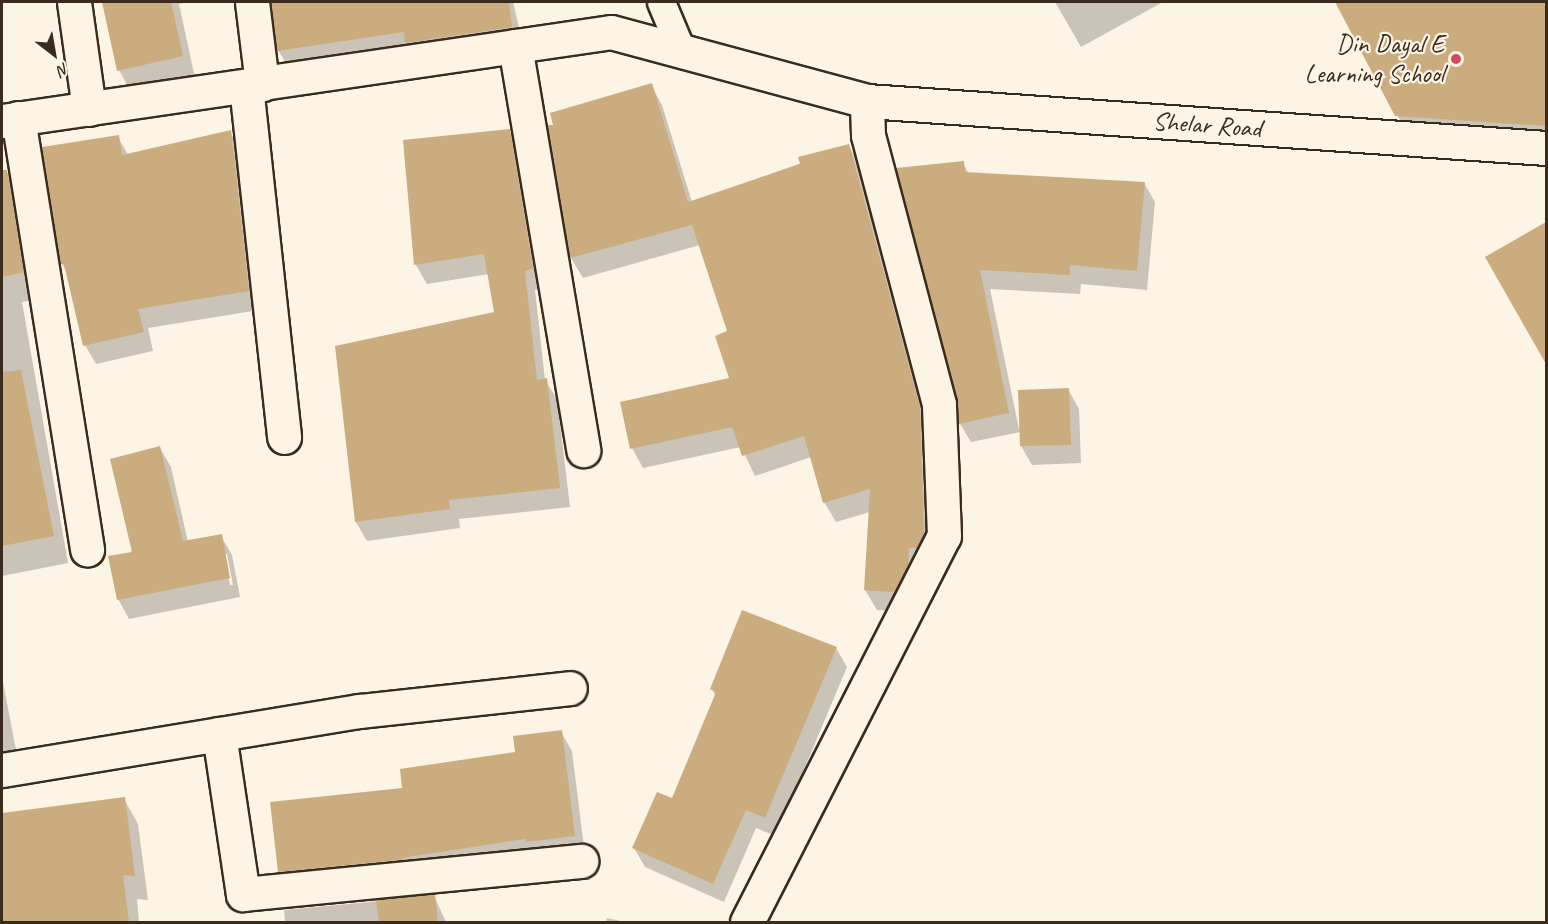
<!DOCTYPE html>
<html>
<head>
<meta charset="utf-8">
<style>
	body { margin:0 }
	#map { position:relative; width:1548px; height:924px; overflow:hidden; background:#fcf5e5; font-family:Caveat,sans-serif }
	div>[style] { position:absolute }
	.shadow>* { inset:0; background:#0003 }
	.building>* { inset:0; background:#caac7f }
	.roads { filter:drop-shadow(2px 0 #3b2a1e) drop-shadow(-2px 0 #3b2a1e) drop-shadow(0 2px #3b2a1e) drop-shadow(0 -2px #3b2a1e) }
	.lane>* { height:27px; margin:-13.5px; padding:0 13.5px; transform-origin:13.5px; border-radius:13.5px; background:#fcf5e5 }
	.street>* { height:33px; margin:-16.5px; padding:0 16.5px; transform-origin:16.5px; border-radius:16.5px; background:#fcf5e5 }
	.dots>* { width:16px; height:16px; translate:-50% -50%; box-sizing:border-box; border:3px solid #fcf5e5; border-radius:50% }
	span { translate:-50% -50%; white-space:nowrap; text-align:center; line-height:1.15; -webkit-text-stroke:4.5px #fcf5e5; paint-order:stroke }
	.poi-label { font-size:26px; color:#3b2a1e }
	.right { translate:-100% -50%; text-align:right }
	.street-label { font-size:26px; color:#3b2a1e }
	.frame { position:absolute; inset:0; border:3px solid #3b2a1e; pointer-events:none }
	.north { position:absolute; left:24px; top:24px; width:60px; height:60px; -webkit-text-stroke:4px #fcf5e5; paint-order:stroke; rotate:149deg; font-size:16px; font-weight:700; line-height:24px; text-align:center; color:#3b2a1e }
	.north::after { content:''; display:block; margin:auto; width:21px; height:27px; background:#3b2a1e; clip-path:polygon(50% 0,100% 100%,50% 72%,0 100%) }
</style>
</head>
<body>
<div id="map">
	<div class="shadow">
		<i style="clip-path:polygon(113px 2px,190px 2px,179px 4px,195px 78px,131px 92px,119px 70px)"></i>
		<i style="clip-path:polygon(272px 2px,513px 2px,524px 49px,291px 71px,278px 50px)"></i>
		<i style="clip-path:polygon(1055px 2px,1163px 2px,1081px 47px)"></i>
		<i style="clip-path:polygon(1337px 2px,1546px 2px,1546px 156px,1415px 148px)"></i>
		<i style="clip-path:polygon(651px 85px,662px 105px,692px 202px,849px 146px,860px 166px,931px 428px,935px 554px,906px 612px,877px 610px,865px 590px,870px 512px,836px 522px,824px 502px,811px 457px,755px 476px,741px 447px,643px 468px,632px 448px,731px 379px,729px 332px,700px 245px,583px 278px,571px 258px,549px 127px)"></i>
		<i style="clip-path:polygon(509px 131px,520px 150px,543px 287px,535px 290px,545px 380px,557px 399px,570px 507px,459px 519px,460px 528px,367px 541px,356px 522px,496px 313px,489px 274px,427px 284px,416px 265px)"></i>
		<i style="clip-path:polygon(230px 132px,241px 151px,259px 310px,148px 328px,153px 351px,96px 364px,85px 345px,68px 274px,62px 264px,118px 137px,128px 155px)"></i>
		<i style="clip-path:polygon(963px 163px,969px 174px,1144px 183px,1155px 202px,1147px 290px,1081px 284px,1080px 294px,990px 289px,1019px 429px,1068px 389px,1079px 409px,1081px 463px,1032px 465px,1021px 446px,1021px 432px,971px 442px,960px 424px)"></i>
		<i style="clip-path:polygon(6px 171px,22px 198px,38px 299px,22px 302px,68px 563px,2px 576px,2px 172px)"></i>
		<i style="clip-path:polygon(1539px 228px,1546px 241px,1546px 361px,1487px 258px)"></i>
		<i style="clip-path:polygon(evenodd,160px 448px,171px 467px,188px 542px,221px 536px,232px 555px,240px 597px,129px 619px,118px 599px,160px 448px,224px 554px,227px 554px,233px 585px,230px 585px,224px 554px)"></i>
		<i style="clip-path:polygon(836px 648px,847px 667px,776px 836px,756px 828px,724px 902px,645px 867px,634px 848px,672px 800px,716px 697px,712px 689px)"></i>
		<i style="clip-path:polygon(2px 677px,16px 750px,2px 753px)"></i>
		<i style="clip-path:polygon(561px 732px,572px 751px,585px 855px,291px 890px,280px 871px,404px 789px,517px 753px)"></i>
		<i style="clip-path:polygon(124px 799px,138px 824px,148px 900px,137px 899px,139px 922px,2px 922px,2px 815px)"></i>
		<i style="clip-path:polygon(434px 896px,446px 922px,285px 922px,284px 910px)"></i>
		<i style="clip-path:polygon(607px 918px,625px 922px,606px 922px)"></i>
	</div>
	<div class="building">
		<i style="clip-path:polygon(102px 2px,171px 2px,183px 56px,117px 71px)"></i>
		<i style="clip-path:polygon(271px 2px,509px 2px,512px 27px,405px 43px,404px 32px,277px 51px)"></i>
		<i style="clip-path:polygon(1335px 2px,1546px 2px,1546px 126px,1395px 116px)"></i>
		<i style="clip-path:polygon(652px 83px,688px 202px,800px 164px,798px 157px,849px 144px,920px 407px,924px 533px,917px 548px,909px 548px,908px 566px,894px 592px,864px 590px,870px 489px,823px 503px,804px 436px,742px 456px,732px 427px,630px 449px,620px 402px,729px 378px,715px 336px,727px 331px,692px 225px,570px 258px,547px 125px,553px 125px,550px 113px)"></i>
		<i style="clip-path:polygon(510px 129px,533px 268px,525px 271px,537px 380px,547px 378px,560px 488px,449px 500px,450px 509px,355px 522px,335px 346px,494px 312px,484px 254px,414px 265px,403px 140px)"></i>
		<i style="clip-path:polygon(231px 130px,249px 291px,138px 309px,144px 332px,83px 346px,64px 264px,60px 264px,42px 147px,119px 135px,122px 155px)"></i>
		<i style="clip-path:polygon(964px 161px,965px 172px,1145px 182px,1137px 271px,1070px 265px,1070px 275px,980px 270px,1009px 413px,959px 424px,957px 399px,896px 168px)"></i>
		<i style="clip-path:polygon(2px 170px,7px 170px,24px 272px,2px 277px)"></i>
		<i style="clip-path:polygon(1546px 222px,1546px 364px,1485px 257px)"></i>
		<i style="clip-path:polygon(21px 370px,54px 536px,2px 546px,2px 372px)"></i>
		<i style="clip-path:polygon(1069px 388px,1071px 445px,1020px 446px,1018px 390px)"></i>
		<i style="clip-path:polygon(160px 446px,183px 541px,222px 534px,230px 578px,117px 600px,108px 556px,132px 552px,110px 459px)"></i>
		<i style="clip-path:polygon(742px 610px,837px 647px,765px 818px,746px 810px,713px 884px,632px 848px,657px 792px,672px 798px,716px 692px,710px 689px)"></i>
		<i style="clip-path:polygon(562px 730px,575px 836px,526px 842px,525px 839px,401px 858px,407px 859px,278px 872px,270px 802px,402px 788px,400px 769px,515px 752px,513px 736px)"></i>
		<i style="clip-path:polygon(125px 797px,135px 876px,123px 875px,129px 922px,2px 922px,2px 813px)"></i>
		<i style="clip-path:polygon(435px 894px,438px 922px,379px 922px,376px 900px)"></i>
	</div>
	<div class="roads">
		<div class="lane">
			<i style="left:661px;top:2px;width:54px;rotate:67.2deg"></i>
		</div>
		<div class="street">
			<i style="left:74px;top:2px;width:108px;rotate:82deg"></i>
			<i style="left:252px;top:2px;width:83px;rotate:83deg"></i>
			<i style="left:515px;top:46px;width:410px;rotate:80.4deg"></i>
			<i style="left:246px;top:86px;width:353px;rotate:83.8deg"></i>
			<i style="left:18px;top:118px;width:437px;rotate:80.9deg"></i>
			<i style="left:2px;top:121px;width:615px;rotate:-8.31deg"></i>
			<i style="left:611px;top:32px;width:265px;rotate:15.1deg"></i>
			<i style="left:867px;top:101px;width:681px;rotate:3.96deg"></i>
			<i style="left:219px;top:734px;width:162px;rotate:81.5deg"></i>
			<i style="left:243px;top:894px;width:340px;rotate:-5.6deg"></i>
			<i style="left:2px;top:770px;width:362px;rotate:-9.4deg"></i>
			<i style="left:359px;top:711px;width:212px;rotate:-6.2deg"></i>
			<i style="left:747px;top:922px;width:433px;rotate:-63deg"></i>
			<i style="left:944px;top:536px;width:132px;rotate:-92.2deg"></i>
			<i style="left:939px;top:404px;width:278px;rotate:-104.8deg"></i>
			<i style="left:868px;top:135px;width:34px;rotate:-92deg"></i>
		</div>
	</div>
	<div class="dots">
		<i style="left:1456px;top:59px;background:#d1495b"></i>
	</div>
	<div class="poi-label">
		<span class="right" style="left:1444px;top:59px">Din Dayal E<br>Learning School</span>
	</div>
	<div class="street-label">
		<span style="left:1207px;top:125px;rotate:4deg">Shelar Road</span>
	</div>
	<div class="frame"></div>
	<div class="north">N</div>
</div>
</body>
</html>
